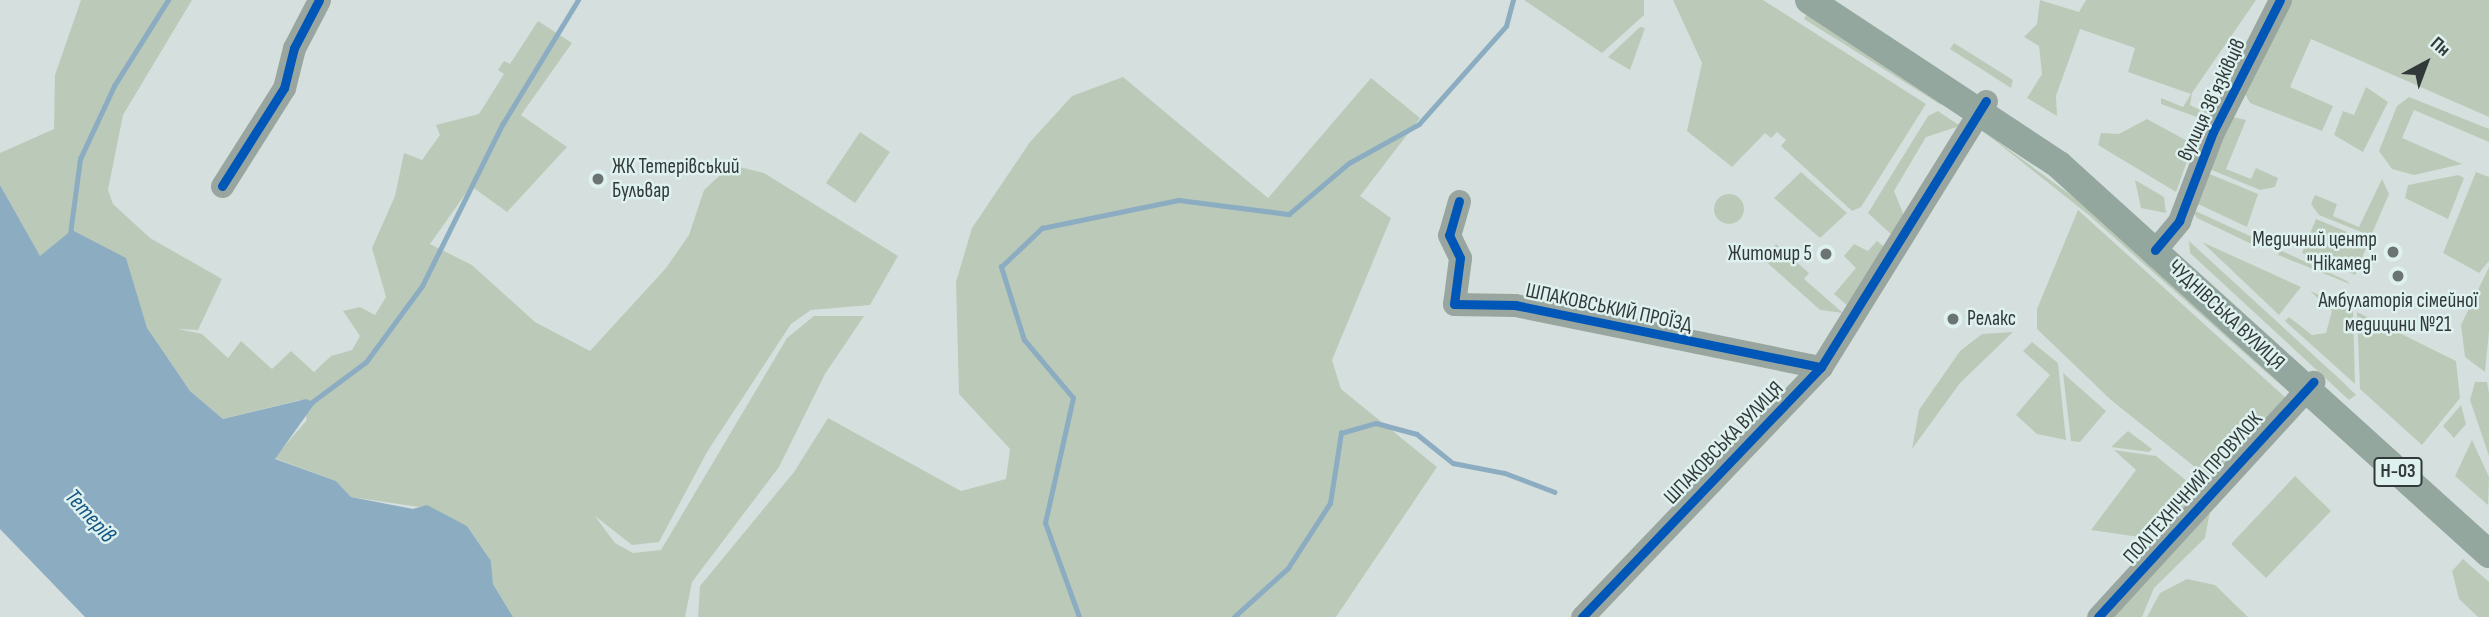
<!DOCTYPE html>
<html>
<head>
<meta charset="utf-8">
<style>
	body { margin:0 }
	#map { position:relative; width:2489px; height:617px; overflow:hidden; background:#d5e0de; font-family:"Sofia Sans Condensed",sans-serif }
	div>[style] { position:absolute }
	.green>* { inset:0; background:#bbcab8 }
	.round { border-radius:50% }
	.water>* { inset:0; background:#8cacc2 }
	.stream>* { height:4.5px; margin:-2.25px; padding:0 2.25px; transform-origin:2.25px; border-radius:2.25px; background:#8cacc2 }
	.minor>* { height:23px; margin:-11.5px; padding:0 11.5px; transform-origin:11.5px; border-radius:11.5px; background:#99a69f }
	.major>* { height:28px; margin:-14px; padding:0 14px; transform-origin:14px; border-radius:14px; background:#94a79f }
	.cycleway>* { height:9px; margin:-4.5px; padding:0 4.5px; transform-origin:4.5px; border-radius:4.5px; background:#0057b8 }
	.dots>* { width:19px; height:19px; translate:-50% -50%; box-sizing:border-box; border:4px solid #def1ef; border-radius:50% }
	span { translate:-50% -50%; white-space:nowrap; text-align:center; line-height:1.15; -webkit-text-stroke:5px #def1ef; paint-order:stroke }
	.shield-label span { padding:2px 5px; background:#def1ef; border:2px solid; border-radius:5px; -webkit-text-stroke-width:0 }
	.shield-label { font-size:19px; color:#323a39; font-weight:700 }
	.street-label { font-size:21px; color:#323a39 }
	.poi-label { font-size:21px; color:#323a39 }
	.left { translate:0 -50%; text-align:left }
	.right { translate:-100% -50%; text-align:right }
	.water-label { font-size:23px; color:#145682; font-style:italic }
	.north { position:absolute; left:2391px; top:28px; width:70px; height:70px; -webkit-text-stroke:5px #def1ef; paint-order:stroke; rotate:41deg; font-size:19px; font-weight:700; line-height:28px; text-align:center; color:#323a39 }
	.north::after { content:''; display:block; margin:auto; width:24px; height:32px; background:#323a39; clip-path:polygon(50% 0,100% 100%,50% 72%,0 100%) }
</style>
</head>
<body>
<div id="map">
	<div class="green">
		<i style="clip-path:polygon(81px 0,192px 0,123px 115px,108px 190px,113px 204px,150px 238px,222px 279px,198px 330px,178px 329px,202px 334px,228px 358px,241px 341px,272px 369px,291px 351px,314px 372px,331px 356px,352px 350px,360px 336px,343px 311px,360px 307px,375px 315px,386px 297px,372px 248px,395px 196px,404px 153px,422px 160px,440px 135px,436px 125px,479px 114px,504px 74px,498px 70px,504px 61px,510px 64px,538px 21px,572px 43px,521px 115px,567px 147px,507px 212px,471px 186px,430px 244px,472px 265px,535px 322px,590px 351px,666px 268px,689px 235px,704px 190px,731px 165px,764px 173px,898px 256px,870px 305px,811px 310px,791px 324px,707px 452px,659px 542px,632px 545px,595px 516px,615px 543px,633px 553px,661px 550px,787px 338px,814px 316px,864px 316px,825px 374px,779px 467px,692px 582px,685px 617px,513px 617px,493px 584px,491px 561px,467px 526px,419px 507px,351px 497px,336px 481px,274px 458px,307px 420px,300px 400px,223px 419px,190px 391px,146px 328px,40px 257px,0 185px,0 153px,54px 129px,55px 75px)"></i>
		<i style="clip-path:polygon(1524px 0,1644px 0,1644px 15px,1602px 53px)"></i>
		<i style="clip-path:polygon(1673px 0,1763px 0,1926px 104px,1861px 207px,1852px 211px,1781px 146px,1786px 140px,1777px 132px,1771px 138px,1765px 133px,1732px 167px,1687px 131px,1702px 63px)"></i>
		<i style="clip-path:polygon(2040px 0,2079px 12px,2086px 0,2256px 0,2192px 93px,2190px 105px,2202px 111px,2211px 91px,2219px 106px,2205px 120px,2161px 104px,2161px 98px,2183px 107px,2191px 94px,2128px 72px,2135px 48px,2080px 29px,2056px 96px,2057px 116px,2027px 98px,2042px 74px,2039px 46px,2024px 37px,2037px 24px)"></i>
		<i style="clip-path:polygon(2290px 0,2489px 0,2489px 117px,2311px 39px,2290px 87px,2333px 106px,2322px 131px,2250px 103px,2244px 92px)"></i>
		<i style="clip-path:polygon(1808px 12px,1945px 98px,1941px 105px,1804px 19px)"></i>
		<i style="clip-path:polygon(1640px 27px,1645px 28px,1630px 70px,1608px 57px)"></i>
		<i style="clip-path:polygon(1954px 43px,2013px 80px,2011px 88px,1950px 49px)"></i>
		<i style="clip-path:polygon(1123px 77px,1268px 198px,1371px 78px,1420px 118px,1360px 196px,1391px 218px,1332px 360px,1341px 389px,1437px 467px,1336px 617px,698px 617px,700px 586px,794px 472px,828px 418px,961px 491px,1006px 479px,1010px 449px,959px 394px,956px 282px,972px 228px,1030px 142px,1072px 96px)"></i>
		<i style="clip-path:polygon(2366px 87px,2388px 102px,2363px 152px,2334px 135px,2343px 111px,2354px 115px)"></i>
		<i style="clip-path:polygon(2409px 97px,2489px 129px,2489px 142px,2414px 110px,2402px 138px,2462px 164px,2414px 175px,2392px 169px,2379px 151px,2397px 106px)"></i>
		<i style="clip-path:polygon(1938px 111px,1960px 126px,1926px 137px,1894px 191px,1905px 218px,1893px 236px,1868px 213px,1928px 116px)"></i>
		<i style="clip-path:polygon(2233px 117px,2246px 120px,2226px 169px,2251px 179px,2256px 168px,2278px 178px,2275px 187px,2260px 190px,2207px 168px)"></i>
		<i style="clip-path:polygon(2147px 119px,2193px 144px,2176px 192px,2098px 145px,2101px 133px,2119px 134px)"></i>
		<i style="clip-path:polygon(1979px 128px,2086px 206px,2288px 392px,2090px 216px)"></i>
		<i style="clip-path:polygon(860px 132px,890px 152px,855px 203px,826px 183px)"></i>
		<i style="clip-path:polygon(1801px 172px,1847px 213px,1820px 238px,1774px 198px)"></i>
		<i style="clip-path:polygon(2205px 172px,2258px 194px,2247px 227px,2196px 203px)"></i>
		<i style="clip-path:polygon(2476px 172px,2489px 177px,2489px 261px,2479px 273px,2443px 253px)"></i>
		<i style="clip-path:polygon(2458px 175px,2464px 178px,2448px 219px,2405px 198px,2408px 185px)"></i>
		<i style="clip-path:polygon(2382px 179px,2389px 194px,2371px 236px,2319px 215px,2311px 204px,2315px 195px,2337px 204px,2333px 216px,2359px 227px)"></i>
		<i style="clip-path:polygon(2135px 180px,2164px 197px,2166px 213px,2141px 208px)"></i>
		<i class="round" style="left:1714px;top:194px;width:30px;height:30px"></i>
		<i style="clip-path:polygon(2191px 209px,2263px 242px,2260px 248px,2197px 218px)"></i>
		<i style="clip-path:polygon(2078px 210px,2287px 399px,2210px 479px,2111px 400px,2037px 329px,2037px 309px)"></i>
		<i style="clip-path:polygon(2316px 219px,2369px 241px,2355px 275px,2302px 253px)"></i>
		<i style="clip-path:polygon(1877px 241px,1886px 248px,1849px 307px,1834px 294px,1856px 268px,1844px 256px,1854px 244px,1868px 251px)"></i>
		<i style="clip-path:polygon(2189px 241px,2345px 384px,2356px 395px,2349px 400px,2190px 253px)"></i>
		<i style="clip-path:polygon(2202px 242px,2301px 287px,2279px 315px)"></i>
		<i style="clip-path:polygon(1776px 244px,1809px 273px,1804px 279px,1843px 313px,1820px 310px,1762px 258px)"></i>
		<i style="clip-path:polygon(2280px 250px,2347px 281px,2350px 284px,2278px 255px)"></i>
		<i style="clip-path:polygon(2489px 267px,2489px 331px,2485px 372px,2465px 357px,2461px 325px)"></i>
		<i style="clip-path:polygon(2310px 291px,2353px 310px,2355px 384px,2285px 321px,2289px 317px,2312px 335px,2326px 333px,2332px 311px)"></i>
		<i style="clip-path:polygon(2357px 312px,2456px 361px,2460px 398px,2422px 445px,2360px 389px)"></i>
		<i style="clip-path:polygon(2013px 332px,1960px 383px,1912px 449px,1919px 410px,1960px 351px,1982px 334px)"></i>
		<i style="clip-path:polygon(2032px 342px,2058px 363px,2066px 440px,2037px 434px,2016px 415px,2050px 375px,2023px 351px)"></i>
		<i style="clip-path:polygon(2063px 373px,2106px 411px,2080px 442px,2071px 441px)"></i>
		<i style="clip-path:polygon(2475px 382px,2487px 382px,2489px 393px,2489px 456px,2470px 400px)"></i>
		<i style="clip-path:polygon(2461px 405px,2466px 424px,2454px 438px,2443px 426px)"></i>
		<i style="clip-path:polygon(2128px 431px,2152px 449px,2149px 452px,2111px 447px)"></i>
		<i style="clip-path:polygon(2472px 440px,2489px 477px,2488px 505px,2455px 476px)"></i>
		<i style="clip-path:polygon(2114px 450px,2156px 456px,2198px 490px,2160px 540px,2091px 530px,2136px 470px)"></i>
		<i style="clip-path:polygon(2295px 476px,2331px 511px,2266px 578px,2231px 544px)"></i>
		<i style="clip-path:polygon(2211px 506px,2205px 538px,2154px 588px,2142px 617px,2111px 617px)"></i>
		<i style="clip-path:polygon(2463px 559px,2489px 582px,2489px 617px,2478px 617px,2459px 599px,2452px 571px)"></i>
		<i style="clip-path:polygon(2187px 579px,2215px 585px,2248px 617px,2147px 617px,2160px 593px)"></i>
	</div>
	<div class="water">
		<i style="clip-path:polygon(0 185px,40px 256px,72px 230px,126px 258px,147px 328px,190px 391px,223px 419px,306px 399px,315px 403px,275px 459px,336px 481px,351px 497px,413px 509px,427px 505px,467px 526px,491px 561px,493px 584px,513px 617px,85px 617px,0 529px)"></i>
	</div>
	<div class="stream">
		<i style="left:70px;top:234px;width:76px;rotate:-82.4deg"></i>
		<i style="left:80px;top:159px;width:81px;rotate:-65deg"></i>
		<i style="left:114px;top:86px;width:102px;rotate:-57.9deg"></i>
		<i style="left:308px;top:405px;width:72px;rotate:-36.6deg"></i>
		<i style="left:366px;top:362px;width:94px;rotate:-53.6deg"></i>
		<i style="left:422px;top:286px;width:180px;rotate:-63.6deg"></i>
		<i style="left:502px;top:125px;width:146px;rotate:-58.7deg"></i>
		<i style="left:1079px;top:617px;width:100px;rotate:-109.9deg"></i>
		<i style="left:1045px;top:523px;width:128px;rotate:-77.4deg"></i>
		<i style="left:1073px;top:398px;width:76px;rotate:-130.2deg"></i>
		<i style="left:1024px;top:340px;width:77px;rotate:-107.5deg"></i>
		<i style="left:1001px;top:267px;width:57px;rotate:-43.6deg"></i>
		<i style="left:1042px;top:228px;width:140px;rotate:-11.6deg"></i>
		<i style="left:1179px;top:200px;width:111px;rotate:7.3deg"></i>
		<i style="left:1289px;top:214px;width:79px;rotate:-40.4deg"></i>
		<i style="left:1349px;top:163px;width:80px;rotate:-29.1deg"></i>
		<i style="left:1419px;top:124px;width:131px;rotate:-48.4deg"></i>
		<i style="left:1506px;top:26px;width:27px;rotate:-75deg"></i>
		<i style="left:1234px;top:617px;width:73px;rotate:-42.2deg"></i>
		<i style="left:1288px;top:568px;width:77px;rotate:-57.1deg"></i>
		<i style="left:1330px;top:503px;width:71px;rotate:-81.1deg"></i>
		<i style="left:1341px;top:433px;width:36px;rotate:-16deg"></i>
		<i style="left:1376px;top:423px;width:42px;rotate:15deg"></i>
		<i style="left:1417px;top:434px;width:46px;rotate:38.9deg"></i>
		<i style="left:1453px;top:463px;width:53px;rotate:10.9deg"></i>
		<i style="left:1505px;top:473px;width:53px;rotate:20.8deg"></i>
	</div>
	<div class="minor">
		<i style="left:222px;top:186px;width:116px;rotate:-57.7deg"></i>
		<i style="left:284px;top:88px;width:41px;rotate:-76deg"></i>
		<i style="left:294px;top:48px;width:54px;rotate:-62.5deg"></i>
		<i style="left:1459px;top:201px;width:35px;rotate:106deg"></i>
		<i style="left:1449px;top:235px;width:25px;rotate:64deg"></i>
		<i style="left:1460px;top:258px;width:46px;rotate:97.4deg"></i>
		<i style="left:1454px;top:304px;width:61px;rotate:0.9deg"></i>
		<i style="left:1515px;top:305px;width:312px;rotate:11.5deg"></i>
		<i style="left:2155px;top:250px;width:38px;rotate:-50deg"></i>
		<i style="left:2179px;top:221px;width:95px;rotate:-69.1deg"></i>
		<i style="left:2213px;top:132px;width:148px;rotate:-63.1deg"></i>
		<i style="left:1582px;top:617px;width:346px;rotate:-46.3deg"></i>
		<i style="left:1821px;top:367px;width:313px;rotate:-58.2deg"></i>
		<i style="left:2098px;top:617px;width:319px;rotate:-47.5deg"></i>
	</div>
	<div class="major">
		<i style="left:1809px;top:0;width:300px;rotate:33.4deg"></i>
		<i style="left:2059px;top:165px;width:580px;rotate:42.13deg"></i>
	</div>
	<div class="cycleway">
		<i style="left:222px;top:186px;width:116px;rotate:-57.7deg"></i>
		<i style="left:284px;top:88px;width:41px;rotate:-76deg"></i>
		<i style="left:294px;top:48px;width:54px;rotate:-62.5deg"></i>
		<i style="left:1459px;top:201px;width:35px;rotate:106deg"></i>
		<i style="left:1449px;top:235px;width:25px;rotate:64deg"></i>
		<i style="left:1460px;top:258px;width:46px;rotate:97.4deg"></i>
		<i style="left:1454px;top:304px;width:61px;rotate:0.9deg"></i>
		<i style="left:1515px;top:305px;width:312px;rotate:11.5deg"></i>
		<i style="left:2155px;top:250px;width:38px;rotate:-50deg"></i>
		<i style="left:2179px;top:221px;width:95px;rotate:-69.1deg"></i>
		<i style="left:2213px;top:132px;width:148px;rotate:-63.1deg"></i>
		<i style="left:1582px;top:617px;width:346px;rotate:-46.3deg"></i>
		<i style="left:1821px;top:367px;width:313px;rotate:-58.2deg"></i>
		<i style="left:2098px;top:617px;width:319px;rotate:-47.5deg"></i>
	</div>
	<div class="dots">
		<i style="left:598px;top:179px;background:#6b7473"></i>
		<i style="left:2393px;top:252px;background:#6b7473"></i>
		<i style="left:1826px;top:254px;background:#6b7473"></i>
		<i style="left:2398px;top:276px;background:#6b7473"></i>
		<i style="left:1953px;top:319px;background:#6b7473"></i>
	</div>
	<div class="shield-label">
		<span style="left:2398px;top:472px">Н-03</span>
	</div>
	<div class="street-label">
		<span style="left:2212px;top:100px;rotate:-65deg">вулиця Звʼязківців</span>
		<span style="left:1609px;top:308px;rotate:12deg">ШПАКОВСЬКИЙ ПРОЇЗД</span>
		<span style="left:2226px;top:315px;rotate:43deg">ЧУДНІВСЬКА ВУЛИЦЯ</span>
		<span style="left:1724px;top:443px;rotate:-46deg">ШПАКОВСЬКА ВУЛИЦЯ</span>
		<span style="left:2193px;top:488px;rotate:-48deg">ПОЛІТЕХНІЧНИЙ ПРОВУЛОК</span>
	</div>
	<div class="poi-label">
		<span class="left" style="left:612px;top:179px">ЖК Тетерівський<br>Бульвар</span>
		<span class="right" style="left:2377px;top:252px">Медичний центр<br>"Нікамед"</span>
		<span class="right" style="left:1812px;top:254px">Житомир 5</span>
		<span style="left:2398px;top:313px">Амбулаторія сімейної<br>медицини №21</span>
		<span class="left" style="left:1967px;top:319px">Релакс</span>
	</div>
	<div class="water-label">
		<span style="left:90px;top:516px;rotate:48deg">Тетерів</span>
	</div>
	<div class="north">Пн</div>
</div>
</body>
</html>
